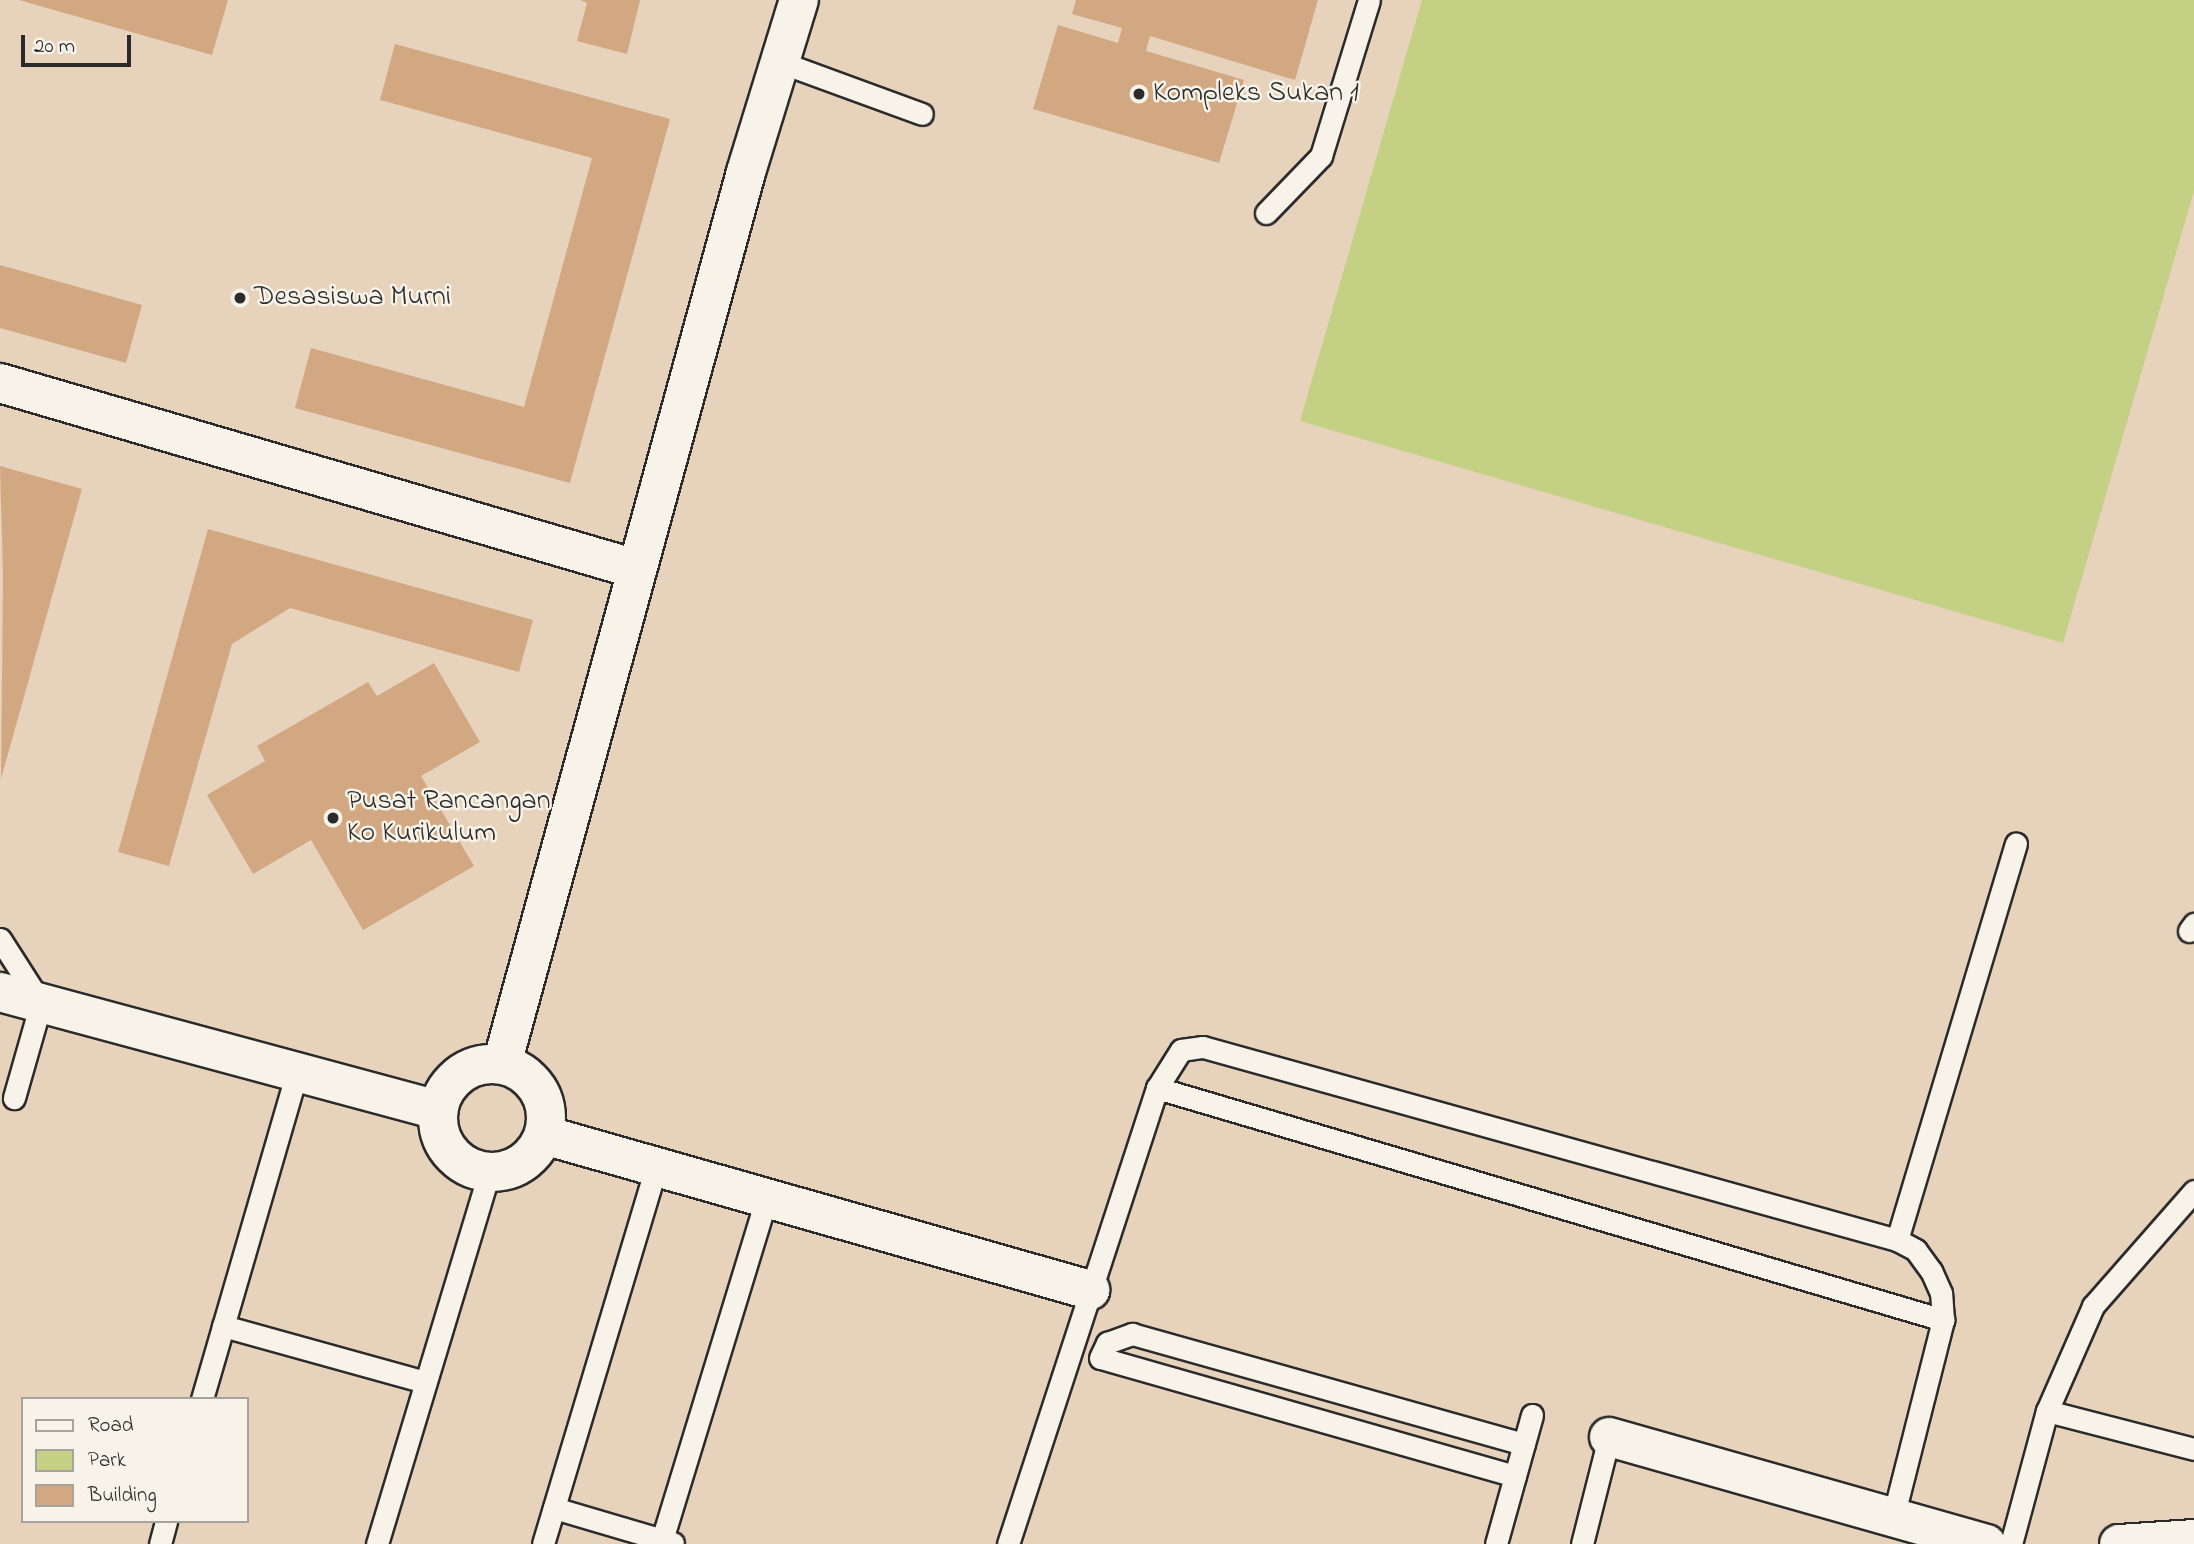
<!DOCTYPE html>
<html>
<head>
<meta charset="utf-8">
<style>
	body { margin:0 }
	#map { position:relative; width:2194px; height:1544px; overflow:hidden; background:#f0e4d4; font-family:"Indie Flower",sans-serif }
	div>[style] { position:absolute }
	.built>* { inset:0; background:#e7d2bc }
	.green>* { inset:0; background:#c4d185 }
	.building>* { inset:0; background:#d2a883 }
	.roads { filter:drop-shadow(2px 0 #2b2b2b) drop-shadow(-2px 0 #2b2b2b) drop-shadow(0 2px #2b2b2b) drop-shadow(0 -2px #2b2b2b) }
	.lane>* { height:21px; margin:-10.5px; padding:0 10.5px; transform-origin:10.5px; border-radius:10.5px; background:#f7f3e8 }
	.street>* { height:38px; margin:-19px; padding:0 19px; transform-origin:19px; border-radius:19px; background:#f7f3e8 }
	.street>.ring { margin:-19px; padding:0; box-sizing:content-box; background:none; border:38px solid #f7f3e8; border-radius:50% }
	.dots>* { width:19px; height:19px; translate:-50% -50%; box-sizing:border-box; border:4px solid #f7f3e8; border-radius:50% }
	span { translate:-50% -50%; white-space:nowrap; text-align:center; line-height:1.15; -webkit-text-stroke:5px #f7f3e8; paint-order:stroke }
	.poi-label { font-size:28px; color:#2b2b2b }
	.left { translate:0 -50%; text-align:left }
	.legend { position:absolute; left:21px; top:1397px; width:228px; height:126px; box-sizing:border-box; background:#f7f3e8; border:2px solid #a5a39c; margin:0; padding:9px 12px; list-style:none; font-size:21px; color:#2b2b2b }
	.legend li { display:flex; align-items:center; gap:14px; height:35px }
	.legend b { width:35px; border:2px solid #a5a39c }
	.scale { position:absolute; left:21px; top:35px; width:110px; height:32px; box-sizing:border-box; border:4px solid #2b2b2b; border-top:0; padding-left:9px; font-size:21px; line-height:24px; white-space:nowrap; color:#2b2b2b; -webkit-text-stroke:5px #f7f3e8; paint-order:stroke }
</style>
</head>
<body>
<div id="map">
	<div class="built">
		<i style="clip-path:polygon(evenodd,0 0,2194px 0,2194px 1544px,0 1544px,0 0,23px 1399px,247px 1399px,247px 1521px,23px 1521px,23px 1399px)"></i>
	</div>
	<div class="green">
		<i style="clip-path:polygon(1422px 0,2194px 0,2194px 191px,2063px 643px,1300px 421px)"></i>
	</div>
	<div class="building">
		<i style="clip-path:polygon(19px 0,228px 0,212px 55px)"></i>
		<i style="clip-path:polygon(580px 0,640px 0,627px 54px,577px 41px,587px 3px)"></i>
		<i style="clip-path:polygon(1076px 0,1318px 0,1295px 80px,1150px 36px,1146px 51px,1244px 80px,1219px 163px,1033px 109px,1058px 25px,1118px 43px,1122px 28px,1072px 14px)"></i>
		<i style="clip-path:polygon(395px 44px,670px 119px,570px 483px,295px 408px,311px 348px,524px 407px,592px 158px,380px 100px)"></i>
		<i style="clip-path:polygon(0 265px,142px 305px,126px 363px,0 328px)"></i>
		<i style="clip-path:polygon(0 466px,82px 489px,1px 779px,3px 575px)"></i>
		<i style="clip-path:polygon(208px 529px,533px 620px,519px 672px,290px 608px,232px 644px,169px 866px,118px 852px)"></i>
		<i style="clip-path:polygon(434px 663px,480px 742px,421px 776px,474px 866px,363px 930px,311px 840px,253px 874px,207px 795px,265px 761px,257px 746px,368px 682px,377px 696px)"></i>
	</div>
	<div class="roads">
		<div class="lane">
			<i style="left:780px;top:62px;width:151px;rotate:20.1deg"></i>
			<i style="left:1266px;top:213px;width:79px;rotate:-46deg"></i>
			<i style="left:1321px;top:156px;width:163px;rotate:-72.9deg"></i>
			<i style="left:2189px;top:931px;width:9px;rotate:-54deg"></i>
			<i style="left:0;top:939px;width:76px;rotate:57.4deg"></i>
			<i style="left:41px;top:1003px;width:99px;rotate:105.9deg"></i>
			<i style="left:1157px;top:1088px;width:45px;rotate:-57.7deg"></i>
			<i style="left:1181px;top:1050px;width:22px;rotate:-8deg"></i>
			<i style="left:1203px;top:1047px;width:720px;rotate:15.54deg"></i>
			<i style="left:1943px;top:1320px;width:27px;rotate:-94deg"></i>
			<i style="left:1941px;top:1293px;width:24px;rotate:-114deg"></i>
			<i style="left:1931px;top:1271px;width:26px;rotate:-126deg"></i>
			<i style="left:1916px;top:1250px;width:21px;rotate:-152deg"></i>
			<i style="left:1897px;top:1240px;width:414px;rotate:-73.3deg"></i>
			<i style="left:223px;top:1326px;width:210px;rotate:15.5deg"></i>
			<i style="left:202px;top:1399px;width:341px;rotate:-73.8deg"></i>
			<i style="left:2047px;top:1411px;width:152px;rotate:14.5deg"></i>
			<i style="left:1515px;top:1476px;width:431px;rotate:-164.1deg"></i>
			<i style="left:1100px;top:1358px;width:17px;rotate:-65deg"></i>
			<i style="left:1107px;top:1343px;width:27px;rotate:-20deg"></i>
			<i style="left:1132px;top:1334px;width:407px;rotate:15.7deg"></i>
			<i style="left:554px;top:1508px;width:124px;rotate:16.4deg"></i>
			<i style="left:662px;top:1540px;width:357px;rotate:-73deg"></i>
			<i style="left:160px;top:1544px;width:24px;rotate:-75deg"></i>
			<i style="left:377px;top:1544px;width:388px;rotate:-73.2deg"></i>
			<i style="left:543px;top:1544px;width:394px;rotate:-73.3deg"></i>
			<i style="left:1008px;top:1544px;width:480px;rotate:-71.9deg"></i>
			<i style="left:1157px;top:1088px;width:820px;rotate:16.44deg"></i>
			<i style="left:1943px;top:1320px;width:204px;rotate:104.2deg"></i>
			<i style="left:1496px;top:1544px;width:134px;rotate:-74.4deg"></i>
			<i style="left:1582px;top:1544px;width:110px;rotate:-75.8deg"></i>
			<i style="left:2011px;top:1544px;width:138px;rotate:-74.9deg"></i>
			<i style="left:2047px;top:1411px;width:115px;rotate:-66.3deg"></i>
			<i style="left:2093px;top:1306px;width:153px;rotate:-48.7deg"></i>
		</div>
		<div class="street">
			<i style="left:0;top:383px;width:663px;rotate:16.3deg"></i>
			<i style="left:0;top:992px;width:454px;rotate:15.1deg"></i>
			<i class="ring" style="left:438px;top:1064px;width:70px;height:70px"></i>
			<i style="left:502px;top:1064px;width:925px;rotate:-74.7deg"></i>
			<i style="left:746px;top:172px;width:180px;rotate:-72.9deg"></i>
			<i style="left:544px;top:1135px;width:568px;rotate:15.85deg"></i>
			<i style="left:1609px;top:1437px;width:392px;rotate:15.8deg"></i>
			<i style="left:2119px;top:1544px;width:75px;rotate:-3.8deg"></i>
		</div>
	</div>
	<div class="dots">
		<i style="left:1139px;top:94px;background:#2b2b2b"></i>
		<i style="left:240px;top:298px;background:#2b2b2b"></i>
		<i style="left:333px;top:818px;background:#2b2b2b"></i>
	</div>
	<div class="poi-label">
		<span class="left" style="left:1153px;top:94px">Kompleks Sukan 1</span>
		<span class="left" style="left:254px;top:298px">Desasiswa Murni</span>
		<span class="left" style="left:347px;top:818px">Pusat Rancangan<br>Ko Kurikulum</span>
	</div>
	<ul class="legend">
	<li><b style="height:9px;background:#f7f3e8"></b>Road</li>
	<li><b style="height:19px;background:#c4d185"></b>Park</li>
	<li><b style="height:19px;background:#d2a883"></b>Building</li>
	</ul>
	<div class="scale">20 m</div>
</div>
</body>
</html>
